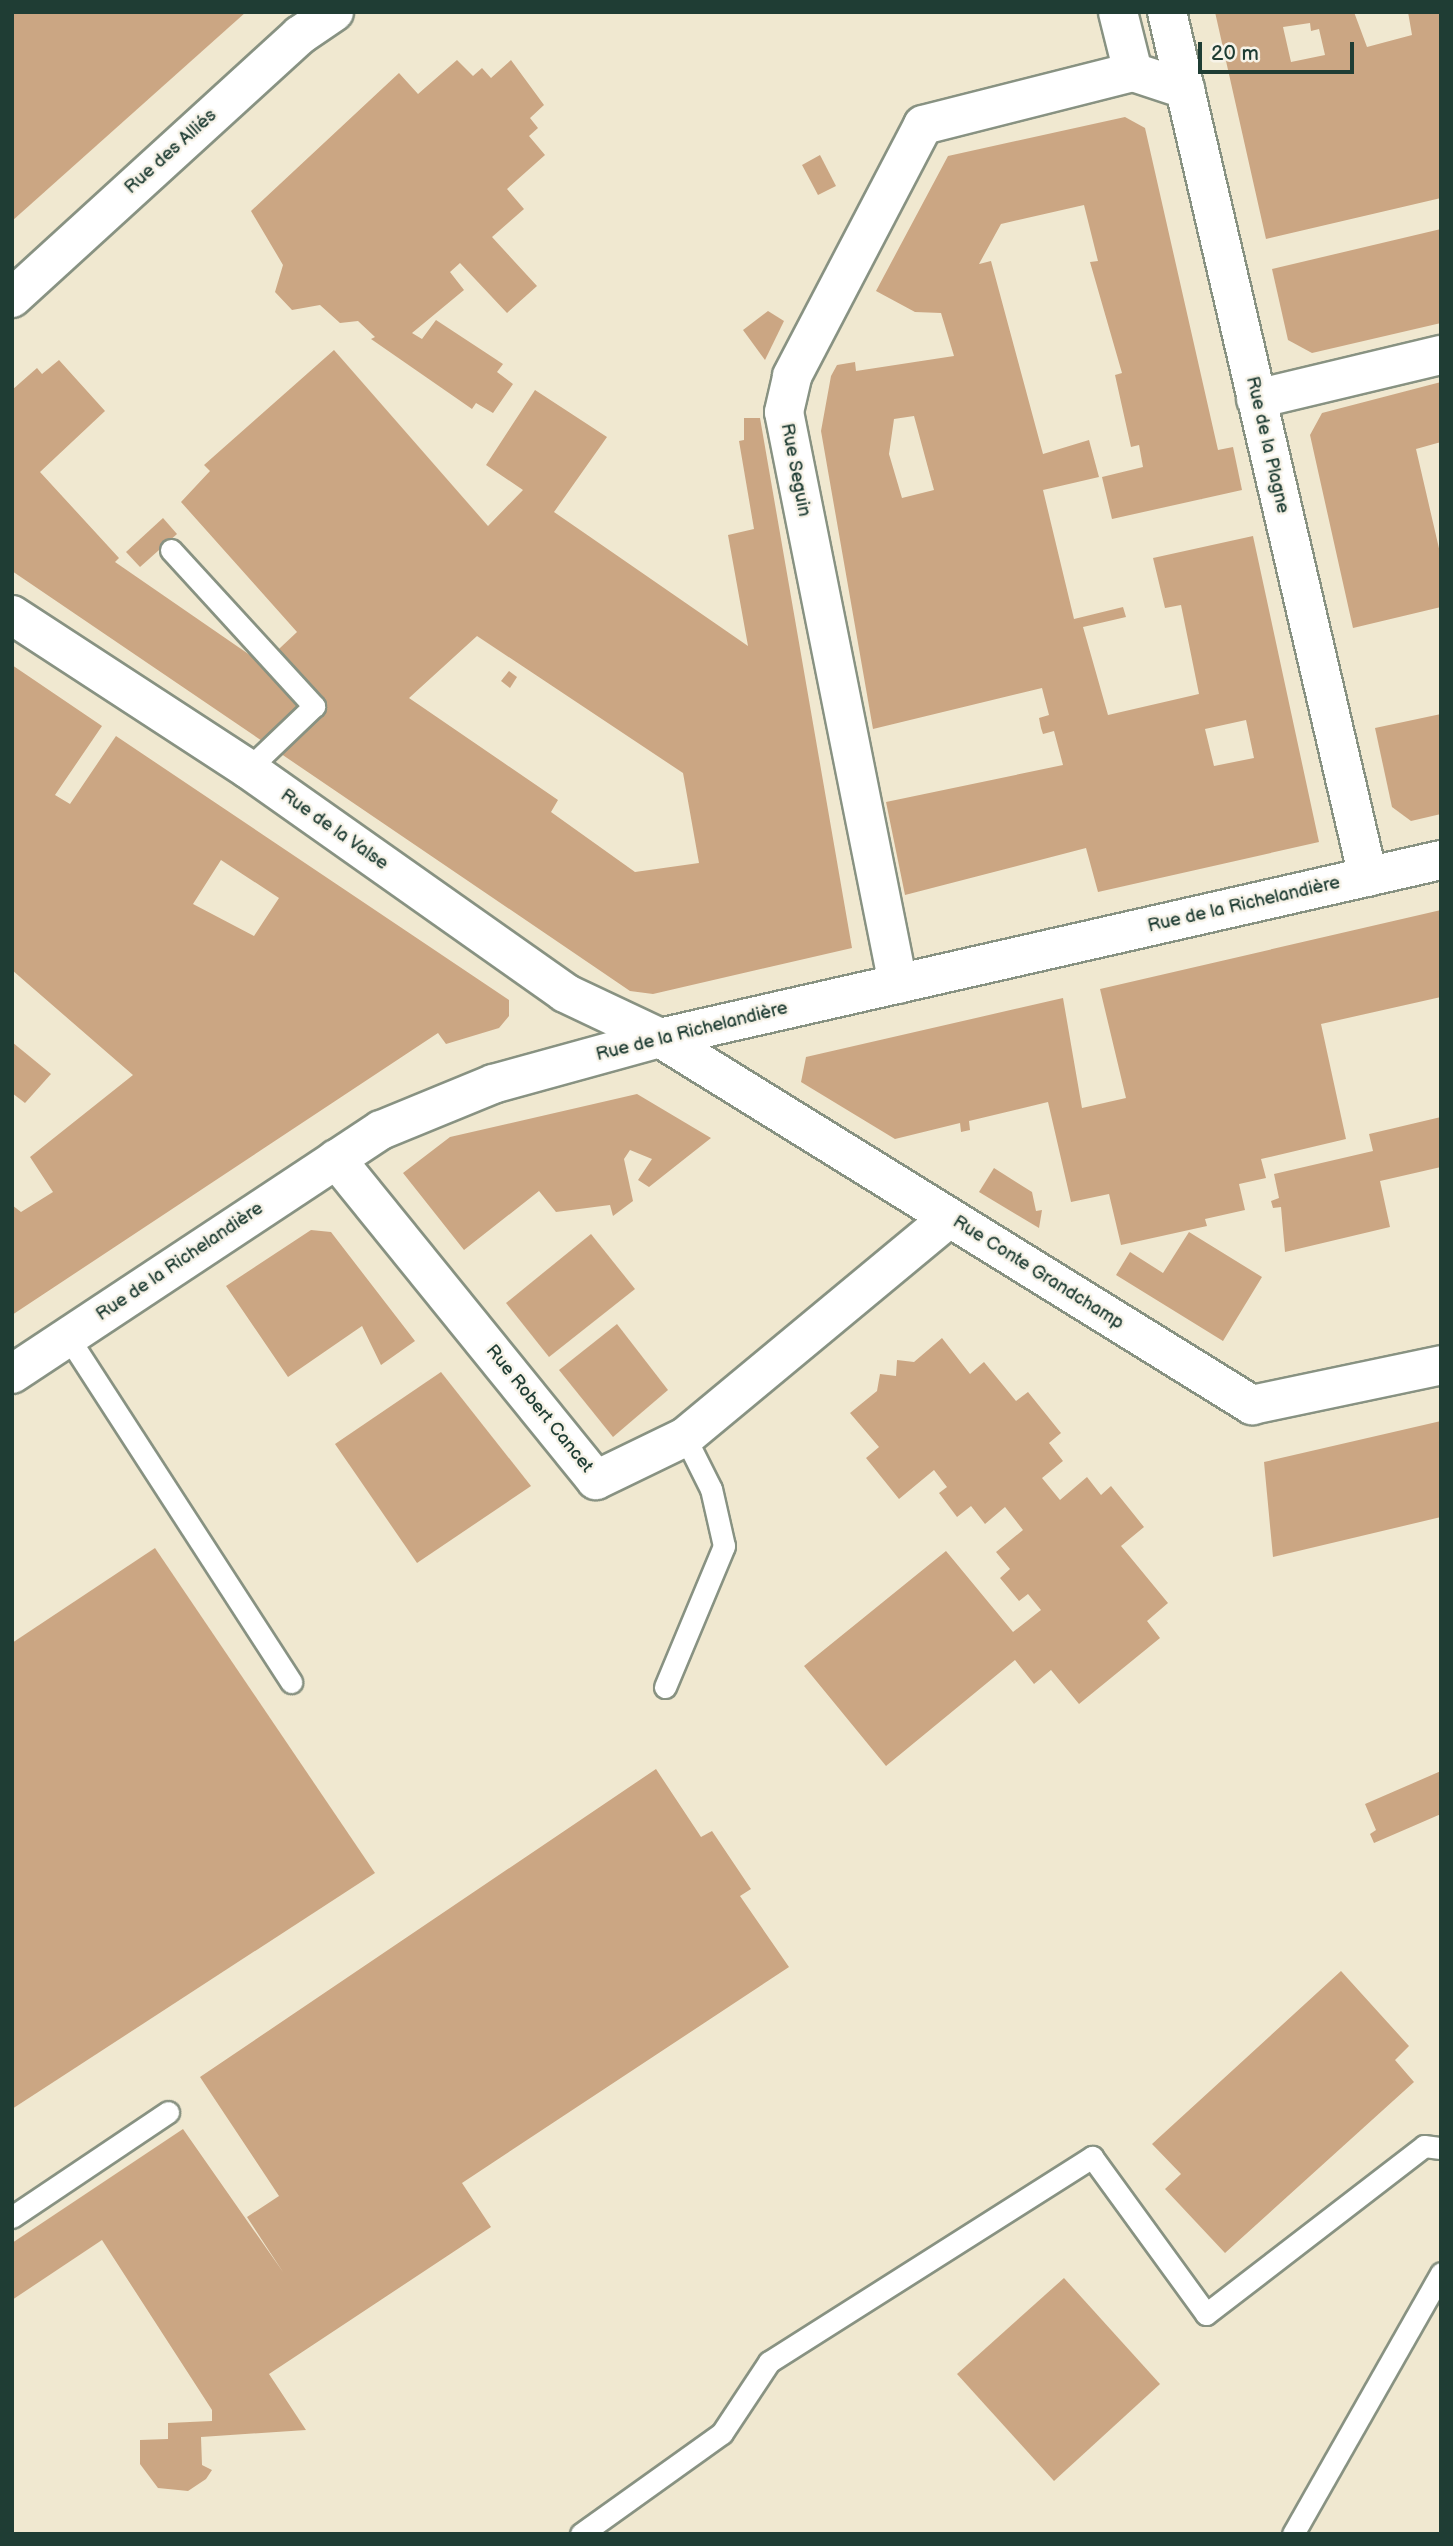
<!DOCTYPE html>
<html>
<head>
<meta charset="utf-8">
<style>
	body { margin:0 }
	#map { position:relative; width:1453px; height:2546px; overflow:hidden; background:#f0e8d0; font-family:"Balsamiq Sans",sans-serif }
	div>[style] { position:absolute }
	.building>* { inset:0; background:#cba683 }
	.roads { filter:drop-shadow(2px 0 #889282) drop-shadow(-2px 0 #889282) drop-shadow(0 2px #889282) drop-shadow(0 -2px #889282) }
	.lane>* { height:21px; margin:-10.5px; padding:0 10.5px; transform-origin:10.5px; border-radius:10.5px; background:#fff }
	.street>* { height:38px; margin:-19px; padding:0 19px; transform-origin:19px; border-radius:19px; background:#fff }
	.secondary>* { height:38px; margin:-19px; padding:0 19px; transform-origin:19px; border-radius:19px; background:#fff }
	span { translate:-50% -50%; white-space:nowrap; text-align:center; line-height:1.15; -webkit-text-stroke:5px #f7f3e8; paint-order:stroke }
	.street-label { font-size:18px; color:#1f3d34 }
	.frame { position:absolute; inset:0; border:14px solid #1f3d34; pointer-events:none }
	.scale { position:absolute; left:1198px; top:42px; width:156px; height:32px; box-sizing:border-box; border:4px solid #1f3d34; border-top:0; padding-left:9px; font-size:21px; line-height:24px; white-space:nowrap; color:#1f3d34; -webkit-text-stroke:5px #f7f3e8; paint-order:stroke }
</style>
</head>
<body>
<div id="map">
	<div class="building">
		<i style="clip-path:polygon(12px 12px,246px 12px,12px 221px)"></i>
		<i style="clip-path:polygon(evenodd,1215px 12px,1354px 12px,1367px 47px,1412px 35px,1408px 12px,1441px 12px,1441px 198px,1266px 239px,1215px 12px,1310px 23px,1311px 31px,1319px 29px,1325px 55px,1291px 62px,1283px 27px,1310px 23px)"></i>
		<i style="clip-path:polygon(457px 60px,473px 76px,482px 68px,491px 78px,511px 60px,544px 105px,530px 118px,538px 128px,529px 136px,545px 155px,507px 189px,524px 209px,492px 237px,537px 286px,507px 313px,460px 263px,450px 272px,464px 290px,412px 333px,422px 339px,436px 320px,503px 364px,497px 372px,513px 384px,493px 413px,476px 403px,472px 409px,371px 339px,375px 337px,358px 321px,340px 323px,320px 305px,292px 310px,275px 292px,283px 265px,251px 211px,399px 73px,418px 94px)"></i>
		<i style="clip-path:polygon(evenodd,1125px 117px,1145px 128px,1218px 450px,1233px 447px,1242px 490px,1112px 519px,1102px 477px,1143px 467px,1139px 445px,1131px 447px,1115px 375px,1122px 373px,1090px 262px,1098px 261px,1084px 205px,1001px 224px,979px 264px,991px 261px,1043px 454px,1089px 440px,1099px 477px,1043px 490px,1074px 619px,1123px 607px,1126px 617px,1083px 627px,1108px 715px,1199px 694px,1181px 605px,1165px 608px,1153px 558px,1253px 536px,1319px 842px,1098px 892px,1086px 848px,905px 895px,886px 802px,1063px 765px,1054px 731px,1043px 734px,1041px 728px,1039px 718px,1049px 715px,1042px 688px,873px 729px,821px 431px,831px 376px,837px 365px,855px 362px,856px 371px,954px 356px,941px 313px,915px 312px,876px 291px,948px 156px,1125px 117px,914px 416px,934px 490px,902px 498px,889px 454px,894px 419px,914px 416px,1125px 117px,1246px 720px,1254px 758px,1214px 766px,1205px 729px,1246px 720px)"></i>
		<i style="clip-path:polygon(820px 155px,836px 186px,818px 195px,802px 165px)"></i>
		<i style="clip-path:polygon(1441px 229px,1441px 323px,1312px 353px,1288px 340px,1272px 269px)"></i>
		<i style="clip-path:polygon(768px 311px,784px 321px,765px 360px,743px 330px)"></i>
		<i style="clip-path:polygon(evenodd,334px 350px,488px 526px,523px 490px,486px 465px,535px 390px,607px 437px,554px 512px,748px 646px,728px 535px,754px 529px,739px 441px,744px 440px,744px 418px,760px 418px,852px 948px,653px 994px,630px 991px,12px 571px,12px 390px,37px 368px,42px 374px,59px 360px,105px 411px,40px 472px,119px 558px,115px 562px,263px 664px,297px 632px,181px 502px,210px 471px,204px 465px,334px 350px,477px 636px,683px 773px,699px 863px,635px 872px,551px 812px,558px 800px,409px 698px,477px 636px)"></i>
		<i style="clip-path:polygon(1441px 382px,1441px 442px,1416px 449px,1441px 557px,1441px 607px,1353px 628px,1310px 435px,1322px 413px)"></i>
		<i style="clip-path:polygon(163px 518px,177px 534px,140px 567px,126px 552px)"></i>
		<i style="clip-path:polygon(evenodd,12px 665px,102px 726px,55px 795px,70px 804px,116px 736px,509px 1000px,509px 1016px,499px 1028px,446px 1044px,438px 1033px,12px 1315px,12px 1205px,21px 1212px,53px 1192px,30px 1157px,133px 1075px,12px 970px,12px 665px,221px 860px,279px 898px,254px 936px,193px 904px,221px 860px)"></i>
		<i style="clip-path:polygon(509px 671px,517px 677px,510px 688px,501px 681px)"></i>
		<i style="clip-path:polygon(1441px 714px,1441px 814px,1411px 821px,1392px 807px,1375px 728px)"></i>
		<i style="clip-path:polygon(1441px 910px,1441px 997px,1321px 1024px,1346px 1139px,1261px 1159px,1266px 1178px,1239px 1184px,1245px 1210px,1205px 1219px,1207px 1226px,1121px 1245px,1109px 1194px,1071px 1202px,1048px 1102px,969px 1121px,970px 1130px,961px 1132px,960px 1123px,895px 1139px,801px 1082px,806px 1057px,1063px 998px,1082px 1108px,1126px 1098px,1100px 989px)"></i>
		<i style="clip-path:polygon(12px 1042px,51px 1074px,25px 1103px,12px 1093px)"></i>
		<i style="clip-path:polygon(637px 1094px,711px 1138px,649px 1187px,638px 1180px,652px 1159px,630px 1150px,624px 1159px,633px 1201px,613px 1216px,610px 1205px,556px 1212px,539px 1191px,464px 1250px,403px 1173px,450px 1137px)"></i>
		<i style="clip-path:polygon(1441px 1117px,1441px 1167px,1380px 1181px,1390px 1227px,1285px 1252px,1281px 1207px,1273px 1208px,1271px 1201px,1279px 1198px,1274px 1174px,1373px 1151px,1369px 1134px)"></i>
		<i style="clip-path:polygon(994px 1168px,1032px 1192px,1036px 1211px,1042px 1210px,1039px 1228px,979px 1192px)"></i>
		<i style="clip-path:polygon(311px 1230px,331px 1232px,415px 1341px,381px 1365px,362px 1326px,288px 1377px,226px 1286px)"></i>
		<i style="clip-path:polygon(1189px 1232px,1262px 1277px,1223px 1341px,1116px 1275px,1130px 1252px,1163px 1273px)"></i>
		<i style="clip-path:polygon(591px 1234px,635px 1289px,549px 1357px,506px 1303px)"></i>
		<i style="clip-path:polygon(617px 1324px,668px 1390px,613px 1437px,559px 1370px)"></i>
		<i style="clip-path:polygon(942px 1338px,970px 1374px,984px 1362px,1016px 1401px,1028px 1392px,1061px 1433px,1049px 1443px,1063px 1461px,1042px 1478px,1060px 1500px,1087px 1477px,1101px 1495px,1111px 1486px,1144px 1527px,1121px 1546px,1168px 1603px,1147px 1621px,1160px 1638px,1079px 1704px,1051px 1670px,1034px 1684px,1015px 1660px,886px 1766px,804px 1666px,946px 1551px,1013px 1632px,1041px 1610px,1028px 1594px,1019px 1601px,1000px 1578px,1010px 1569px,996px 1552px,1023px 1530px,1005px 1507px,985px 1524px,971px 1506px,957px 1517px,939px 1493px,947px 1487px,934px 1470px,899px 1499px,866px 1458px,879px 1447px,850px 1413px,877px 1391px,880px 1374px,896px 1376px,897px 1360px,914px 1362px)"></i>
		<i style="clip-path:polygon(441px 1372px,531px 1486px,417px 1563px,335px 1444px)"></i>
		<i style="clip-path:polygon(1441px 1421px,1441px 1517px,1273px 1557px,1264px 1462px)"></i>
		<i style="clip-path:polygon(155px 1548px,375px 1873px,12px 2109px,12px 1643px)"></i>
		<i style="clip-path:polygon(656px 1769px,701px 1837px,712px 1831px,751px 1889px,740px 1896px,789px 1967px,462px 2183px,491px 2227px,269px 2374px,306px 2430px,201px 2437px,202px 2465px,212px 2470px,206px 2479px,188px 2491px,158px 2488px,140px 2464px,140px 2440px,168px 2439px,168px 2423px,212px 2421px,212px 2410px,102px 2240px,12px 2300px,12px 2243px,183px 2129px,283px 2272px,247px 2217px,279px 2196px,200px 2077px)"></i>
		<i style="clip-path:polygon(1441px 1771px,1441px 1814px,1374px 1843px,1370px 1834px,1376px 1830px,1365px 1804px)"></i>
		<i style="clip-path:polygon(1341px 1971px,1409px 2046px,1395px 2060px,1414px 2082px,1225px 2253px,1165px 2189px,1181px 2174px,1152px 2144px)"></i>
		<i style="clip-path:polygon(1064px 2278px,1160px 2384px,1054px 2481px,957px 2374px)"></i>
	</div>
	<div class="roads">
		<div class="lane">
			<i style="left:171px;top:550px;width:212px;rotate:47.5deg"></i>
			<i style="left:314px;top:706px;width:91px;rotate:136.3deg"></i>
			<i style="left:68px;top:1337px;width:411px;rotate:57.1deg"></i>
			<i style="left:665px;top:1687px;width:153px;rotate:-67.3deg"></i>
			<i style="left:724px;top:1546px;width:58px;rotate:-102.8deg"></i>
			<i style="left:711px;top:1489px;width:58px;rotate:-116.6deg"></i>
			<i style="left:12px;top:2217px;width:188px;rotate:-33.9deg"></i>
			<i style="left:581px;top:2534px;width:173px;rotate:-35.6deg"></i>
			<i style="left:722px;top:2433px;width:85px;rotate:-56.5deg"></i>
			<i style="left:769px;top:2362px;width:383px;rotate:-32.4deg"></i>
			<i style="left:1092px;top:2157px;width:194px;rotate:54deg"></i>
			<i style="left:1206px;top:2314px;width:275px;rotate:-37.6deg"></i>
			<i style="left:1424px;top:2146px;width:17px;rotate:7deg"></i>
			<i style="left:1293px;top:2534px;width:300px;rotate:-60.4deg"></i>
		</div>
		<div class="street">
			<i style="left:1118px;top:12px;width:62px;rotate:76deg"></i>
			<i style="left:1167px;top:12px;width:888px;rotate:76.92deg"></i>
			<i style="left:1256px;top:399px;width:190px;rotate:-13.4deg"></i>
			<i style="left:12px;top:615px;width:282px;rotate:33.1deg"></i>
			<i style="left:248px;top:769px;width:388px;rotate:35.2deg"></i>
			<i style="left:565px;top:993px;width:105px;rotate:25.3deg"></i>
			<i style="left:660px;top:1038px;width:697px;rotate:31.8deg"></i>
			<i style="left:1252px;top:1405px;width:193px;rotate:-11.9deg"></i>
			<i style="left:898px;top:984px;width:583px;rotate:-101.27deg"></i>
			<i style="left:784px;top:412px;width:37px;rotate:-77deg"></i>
			<i style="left:792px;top:376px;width:283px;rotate:-62.4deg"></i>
			<i style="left:923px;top:125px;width:217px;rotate:-14.2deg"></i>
			<i style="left:1133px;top:72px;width:55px;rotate:18.1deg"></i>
			<i style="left:336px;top:1159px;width:413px;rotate:51deg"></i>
			<i style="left:596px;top:1480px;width:99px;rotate:-25.8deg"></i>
			<i style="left:685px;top:1437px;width:343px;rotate:-39.7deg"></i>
			<i style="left:12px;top:1374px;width:442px;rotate:-33.5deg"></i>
			<i style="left:381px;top:1130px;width:121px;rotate:-22.3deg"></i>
			<i style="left:493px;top:1084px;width:173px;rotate:-15.4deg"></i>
			<i style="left:660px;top:1038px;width:801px;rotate:-12.84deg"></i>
		</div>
		<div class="secondary">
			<i style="left:12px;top:298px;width:390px;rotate:-42.4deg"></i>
			<i style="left:300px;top:35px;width:41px;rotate:-34.1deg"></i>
		</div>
	</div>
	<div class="street-label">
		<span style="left:171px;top:152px;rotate:-42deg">Rue des Alliés</span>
		<span style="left:1267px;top:445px;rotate:77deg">Rue de la Plagne</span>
		<span style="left:795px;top:470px;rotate:79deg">Rue Seguin</span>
		<span style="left:334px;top:830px;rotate:35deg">Rue de la Valse</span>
		<span style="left:1244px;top:905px;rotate:-13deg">Rue de la Richelandière</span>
		<span style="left:692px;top:1032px;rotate:-14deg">Rue de la Richelandière</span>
		<span style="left:180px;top:1262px;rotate:-34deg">Rue de la Richelandière</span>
		<span style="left:1038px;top:1273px;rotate:32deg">Rue Conte Grandchamp</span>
		<span style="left:539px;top:1409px;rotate:51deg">Rue Robert Cancet</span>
	</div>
	<div class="frame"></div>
	<div class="scale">20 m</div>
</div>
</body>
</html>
